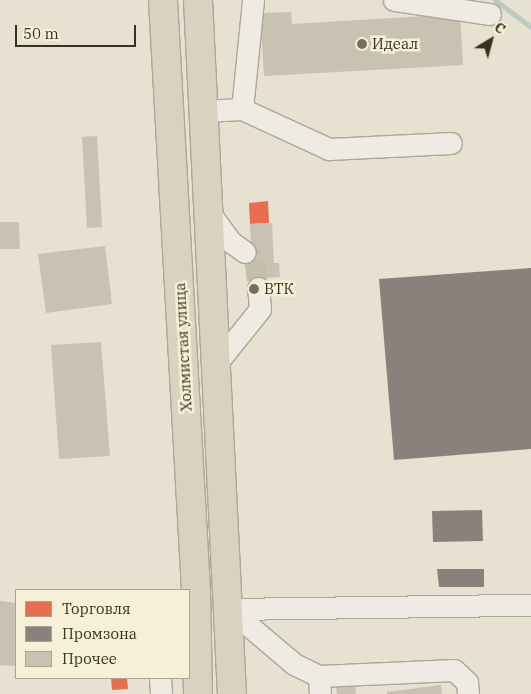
<!DOCTYPE html>
<html>
<head>
<meta charset="utf-8">
<style>
	body { margin:0 }
	#map { position:relative; width:531px; height:694px; overflow:hidden; background:#e6e1d0; font-family:"IBM Plex Serif",serif }
	div>[style] { position:absolute }
	.shops>* { inset:0; background:#e76f51 }
	.industry>* { inset:0; background:#8a817c }
	.stream>* { height:5px; margin:-2.5px; padding:0 2.5px; transform-origin:2.5px; border-radius:2.5px; background:#bbcbc3 }
	.building>* { inset:0; background:#c9c1b1 }
	.minor-tunnel>* { height:21px; margin-top:-10.5px; transform-origin:0; background:repeating-linear-gradient(90deg,#c4bead 0 21px,transparent 0 32px) }
	.roads { filter:drop-shadow(1px 0 #aba699) drop-shadow(-1px 0 #aba699) drop-shadow(0 1px #aba699) drop-shadow(0 -1px #aba699) }
	.minor>* { height:21px; margin:-10.5px; padding:0 10.5px; transform-origin:10.5px; border-radius:10.5px; background:#eeebe2 }
	.highway>* { height:28px; margin:-14px; padding:0 14px; transform-origin:14px; border-radius:14px; background:#d9d2c1 }
	.dots>* { width:14px; height:14px; translate:-50% -50%; box-sizing:border-box; border:2px solid #f5f0d7; border-radius:50% }
	span { translate:-50% -50%; white-space:nowrap; text-align:center; line-height:1.15; -webkit-text-stroke:5px #f5f0d7; paint-order:stroke }
	.poi-label { font-size:15px; color:#3b3020 }
	.left { translate:0 -50%; text-align:left }
	.street-label { font-size:15px; color:#3b3020 }
	.legend { position:absolute; left:15px; top:589px; width:175px; height:90px; box-sizing:border-box; background:#f5f0d7; border:1px solid #aba38e; margin:0; padding:6px 9px; list-style:none; font-size:15px; color:#3b3020 }
	.legend li { display:flex; align-items:center; gap:10px; height:25px }
	.legend b { width:25px; border:1px solid #aba38e }
	.north { position:absolute; left:466px; top:15px; width:50px; height:50px; -webkit-text-stroke:4px #f5f0d7; paint-order:stroke; rotate:37deg; font-size:14px; font-weight:700; line-height:20px; text-align:center; color:#3b3020 }
	.north::after { content:''; display:block; margin:auto; width:18px; height:22px; background:#3b3020; clip-path:polygon(50% 0,100% 100%,50% 72%,0 100%) }
	.scale { position:absolute; left:15px; top:25px; width:121px; height:22px; box-sizing:border-box; border:2px solid #3b3020; border-top:0; padding-left:6px; font-size:15px; line-height:18px; white-space:nowrap; color:#3b3020; -webkit-text-stroke:4px #f5f0d7; paint-order:stroke }
</style>
</head>
<body>
<div id="map">
	<div class="shops">
		<i style="clip-path:polygon(268px 201px,269px 223px,250px 224px,249px 203px)"></i>
		<i style="clip-path:polygon(111px 678px,127px 678px,128px 689px,112px 690px)"></i>
	</div>
	<div class="industry">
		<i style="clip-path:polygon(531px 268px,531px 449px,394px 460px,379px 279px)"></i>
		<i style="clip-path:polygon(482px 510px,483px 541px,433px 542px,432px 511px)"></i>
		<i style="clip-path:polygon(437px 569px,484px 569px,484px 587px,439px 587px)"></i>
	</div>
	<div class="stream">
		<i style="left:495px;top:0;width:45px;rotate:36.9deg"></i>
	</div>
	<div class="building">
		<i style="clip-path:polygon(291px 12px,292px 24px,460px 14px,463px 65px,264px 76px,260px 13px)"></i>
		<i style="clip-path:polygon(97px 136px,102px 227px,87px 228px,82px 137px)"></i>
		<i style="clip-path:polygon(0 222px,19px 222px,20px 249px,0 249px)"></i>
		<i style="clip-path:polygon(272px 223px,274px 263px,279px 263px,280px 277px,247px 279px,246px 264px,252px 264px,250px 224px)"></i>
		<i style="clip-path:polygon(105px 246px,112px 304px,46px 313px,38px 254px)"></i>
		<i style="clip-path:polygon(101px 342px,110px 456px,59px 459px,51px 345px)"></i>
		<i style="clip-path:polygon(0 601px,16px 603px,16px 666px,0 665px)"></i>
		<i style="clip-path:polygon(355px 685px,356px 694px,337px 694px,336px 686px)"></i>
		<i style="clip-path:polygon(441px 685px,442px 694px,387px 694px,387px 692px)"></i>
	</div>
	<div class="minor-tunnel">
		<i style="left:245px;top:252px;width:12px;rotate:35deg"></i>
		<i style="left:255px;top:259px;width:29px;rotate:84deg"></i>
	</div>
	<div class="roads">
		<div class="minor">
			<i style="left:394px;top:0;width:97px;rotate:8.3deg"></i>
			<i style="left:242px;top:109px;width:110px;rotate:-84.2deg"></i>
			<i style="left:204px;top:111px;width:38px;rotate:-3deg"></i>
			<i style="left:242px;top:109px;width:96px;rotate:24.7deg"></i>
			<i style="left:329px;top:149px;width:122px;rotate:-2.8deg"></i>
			<i style="left:209px;top:212px;width:37px;rotate:54deg"></i>
			<i style="left:231px;top:242px;width:17px;rotate:36deg"></i>
			<i style="left:216px;top:364px;width:70px;rotate:-51.3deg"></i>
			<i style="left:260px;top:309px;width:21px;rotate:-95deg"></i>
			<i style="left:229px;top:609px;width:302px;rotate:-0.8deg"></i>
			<i style="left:229px;top:609px;width:85px;rotate:40.2deg"></i>
			<i style="left:294px;top:664px;width:28px;rotate:26deg"></i>
			<i style="left:319px;top:676px;width:18px;rotate:87deg"></i>
			<i style="left:319px;top:676px;width:135px;rotate:-2.5deg"></i>
			<i style="left:454px;top:670px;width:18px;rotate:43deg"></i>
			<i style="left:467px;top:682px;width:12px;rotate:85deg"></i>
			<i style="left:160px;top:678px;width:16px;rotate:86deg"></i>
		</div>
		<div class="highway">
			<i style="left:163px;top:0;width:591px;rotate:86.8deg"></i>
			<i style="left:196px;top:590px;width:104px;rotate:88.9deg"></i>
			<i style="left:198px;top:0;width:695px;rotate:87.2deg"></i>
		</div>
	</div>
	<div class="dots">
		<i style="left:362px;top:44px;background:#776e5e"></i>
		<i style="left:254px;top:289px;background:#776e5e"></i>
	</div>
	<div class="poi-label">
		<span class="left" style="left:372px;top:44px">Идеал</span>
		<span class="left" style="left:264px;top:289px">ВТК</span>
	</div>
	<div class="street-label">
		<span style="left:183px;top:347px;rotate:-93deg">Холмистая улица</span>
	</div>
	<ul class="legend">
	<li><b style="height:14px;background:#e76f51"></b>Торговля</li>
	<li><b style="height:14px;background:#8a817c"></b>Промзона</li>
	<li><b style="height:14px;background:#c9c1b1"></b>Прочее</li>
	</ul>
	<div class="north">С</div>
	<div class="scale">50 m</div>
</div>
</body>
</html>
